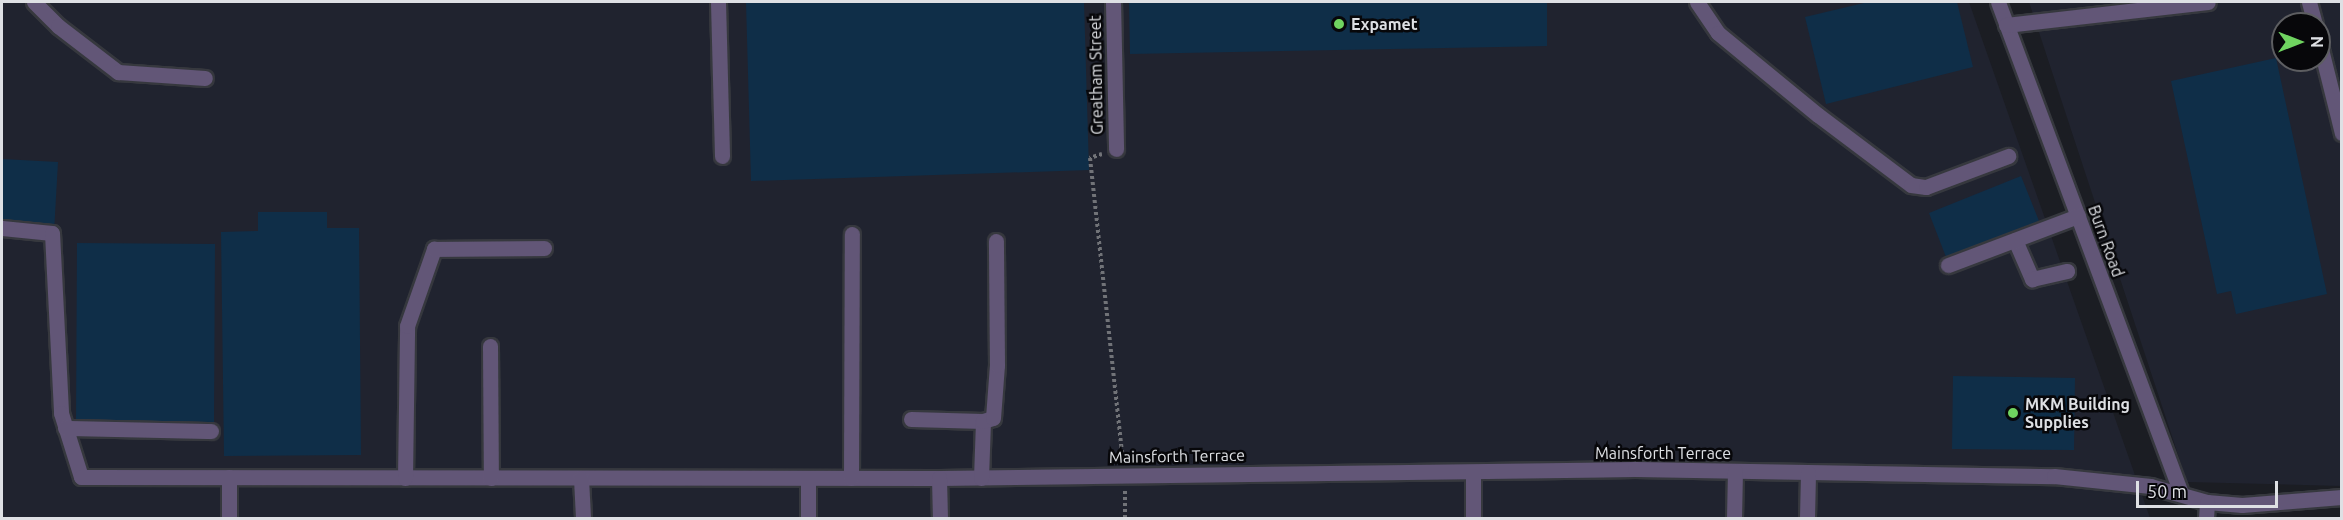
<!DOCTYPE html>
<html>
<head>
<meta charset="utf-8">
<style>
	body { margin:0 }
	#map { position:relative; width:2343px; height:520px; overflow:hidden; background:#1b1d23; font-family:Ubuntu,sans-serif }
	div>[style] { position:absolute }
	.built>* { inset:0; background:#20232f }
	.building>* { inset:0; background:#0f2e48 }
	.path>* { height:4px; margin-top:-2px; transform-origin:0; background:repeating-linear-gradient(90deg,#717378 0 3px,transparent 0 6px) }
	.roads { filter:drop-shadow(2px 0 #36383e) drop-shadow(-2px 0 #36383e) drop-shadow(0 2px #36383e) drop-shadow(0 -2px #36383e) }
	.minor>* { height:15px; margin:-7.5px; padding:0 7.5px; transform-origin:7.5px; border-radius:7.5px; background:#625677 }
	.dots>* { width:16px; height:16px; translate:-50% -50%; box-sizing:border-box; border:3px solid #07070a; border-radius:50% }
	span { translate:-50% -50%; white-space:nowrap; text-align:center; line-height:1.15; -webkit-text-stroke:5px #07070a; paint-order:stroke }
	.poi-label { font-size:16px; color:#dee0e4; font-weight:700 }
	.left { translate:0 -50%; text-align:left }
	.street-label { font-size:16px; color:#dee0e4 }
	.frame { position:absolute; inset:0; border:3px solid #dee0e4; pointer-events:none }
	.north { position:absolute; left:2271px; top:12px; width:60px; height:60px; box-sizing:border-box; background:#07070a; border:2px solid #5d5e61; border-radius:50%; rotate:90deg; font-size:16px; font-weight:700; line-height:24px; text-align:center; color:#dee0e4 }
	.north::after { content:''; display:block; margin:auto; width:21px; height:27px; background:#6fd360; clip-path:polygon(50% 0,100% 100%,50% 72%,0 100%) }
	.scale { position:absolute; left:2136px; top:481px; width:142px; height:27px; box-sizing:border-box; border:3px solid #dee0e4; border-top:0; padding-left:8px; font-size:18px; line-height:21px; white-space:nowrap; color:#dee0e4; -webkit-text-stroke:4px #07070a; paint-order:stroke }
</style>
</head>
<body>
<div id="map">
	<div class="built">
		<i style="clip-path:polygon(2px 2px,1969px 2px,2150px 518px,2px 518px)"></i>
		<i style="clip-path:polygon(evenodd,2029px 2px,2341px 2px,2341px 486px,2187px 482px,2029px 2px,2283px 24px,2319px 24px,2319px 60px,2283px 60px,2283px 24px)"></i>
	</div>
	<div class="building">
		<i style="clip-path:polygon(746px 2px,1084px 2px,1089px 170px,751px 181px)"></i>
		<i style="clip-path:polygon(1129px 2px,1547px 2px,1547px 46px,1130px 54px)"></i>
		<i style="clip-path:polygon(1868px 2px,1957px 2px,1973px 67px,1826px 104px,1805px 17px)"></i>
		<i style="clip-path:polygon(2276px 58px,2327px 294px,2236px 314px,2231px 291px,2217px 294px,2171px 81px)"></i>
		<i style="clip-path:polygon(2px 159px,58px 162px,54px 232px,2px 229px)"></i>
		<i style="clip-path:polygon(2021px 176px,2039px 221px,1946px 257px,1929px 213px)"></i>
		<i style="clip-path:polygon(258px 212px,327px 212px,327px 228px,359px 228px,361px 455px,224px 456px,221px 232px,258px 231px)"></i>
		<i style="clip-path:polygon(77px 243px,215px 244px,214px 422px,76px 421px)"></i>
		<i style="clip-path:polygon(1953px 376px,2075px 378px,2074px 450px,1952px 449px)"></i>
	</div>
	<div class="path">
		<i style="left:1102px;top:154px;width:13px;rotate:162deg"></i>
		<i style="left:1090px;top:158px;width:305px;rotate:83.8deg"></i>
		<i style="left:1125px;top:518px;width:29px;rotate:-90deg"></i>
	</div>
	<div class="roads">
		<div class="minor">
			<i style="left:34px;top:2px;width:34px;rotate:45deg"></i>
			<i style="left:58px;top:26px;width:76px;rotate:37.5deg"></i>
			<i style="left:118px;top:72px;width:87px;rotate:3.9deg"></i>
			<i style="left:718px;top:2px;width:154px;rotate:88.5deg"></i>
			<i style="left:1113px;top:2px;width:147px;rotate:88.8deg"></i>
			<i style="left:1697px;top:2px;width:37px;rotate:56deg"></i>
			<i style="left:1718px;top:33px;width:129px;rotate:39.4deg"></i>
			<i style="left:1818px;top:115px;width:116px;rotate:37deg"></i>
			<i style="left:1911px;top:185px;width:15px;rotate:8deg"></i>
			<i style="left:1926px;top:187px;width:88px;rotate:-20.7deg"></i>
			<i style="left:1998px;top:2px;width:524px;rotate:69.56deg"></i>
			<i style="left:2309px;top:2px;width:23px;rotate:75deg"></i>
			<i style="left:2006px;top:25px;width:203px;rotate:-6.5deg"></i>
			<i style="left:2319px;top:41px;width:95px;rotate:76deg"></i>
			<i style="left:2px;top:228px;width:50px;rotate:5.7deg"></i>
			<i style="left:52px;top:233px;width:180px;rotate:87.1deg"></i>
			<i style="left:61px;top:413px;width:67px;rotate:72.6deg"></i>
			<i style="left:81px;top:477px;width:858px;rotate:0.07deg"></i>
			<i style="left:939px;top:478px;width:696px;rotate:-0.74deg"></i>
			<i style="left:1635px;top:469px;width:419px;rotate:1deg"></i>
			<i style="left:2054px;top:476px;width:97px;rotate:5.9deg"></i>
			<i style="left:2150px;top:486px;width:59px;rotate:15.7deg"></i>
			<i style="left:2207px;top:502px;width:35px;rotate:5deg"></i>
			<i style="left:2242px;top:505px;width:100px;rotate:-4.6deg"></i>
			<i style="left:2015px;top:240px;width:43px;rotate:66.4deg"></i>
			<i style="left:2032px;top:279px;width:36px;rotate:-13deg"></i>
			<i style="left:1948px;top:265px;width:139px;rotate:-20.7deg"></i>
			<i style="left:490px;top:346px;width:132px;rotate:89.6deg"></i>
			<i style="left:911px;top:419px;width:72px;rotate:1.6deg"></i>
			<i style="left:983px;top:421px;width:57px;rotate:92deg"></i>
			<i style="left:983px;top:421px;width:10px;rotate:-17deg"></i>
			<i style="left:993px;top:418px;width:53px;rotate:-85.7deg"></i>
			<i style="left:997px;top:365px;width:124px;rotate:-90.5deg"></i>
			<i style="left:65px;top:428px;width:146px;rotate:1.2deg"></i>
			<i style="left:405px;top:478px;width:152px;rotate:-89.2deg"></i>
			<i style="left:407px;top:326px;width:82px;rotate:-70.7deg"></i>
			<i style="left:434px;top:249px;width:110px;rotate:-0.5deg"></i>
			<i style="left:581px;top:478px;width:40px;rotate:87.1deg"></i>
			<i style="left:851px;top:478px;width:244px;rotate:-89.8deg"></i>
			<i style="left:939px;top:478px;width:40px;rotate:88.6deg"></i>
			<i style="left:229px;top:518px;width:41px;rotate:-90deg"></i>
			<i style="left:808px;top:518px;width:40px;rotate:-90deg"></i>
			<i style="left:1473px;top:518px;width:46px;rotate:-90deg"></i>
			<i style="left:1734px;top:518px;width:47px;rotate:-88.8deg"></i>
			<i style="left:1807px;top:518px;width:45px;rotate:-88.7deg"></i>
			<i style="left:2206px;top:518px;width:16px;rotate:-86deg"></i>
		</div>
	</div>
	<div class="dots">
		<i style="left:1339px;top:24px;background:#6fd360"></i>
		<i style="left:2013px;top:413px;background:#6fd360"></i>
	</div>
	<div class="poi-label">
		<span class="left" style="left:1351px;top:24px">Expamet</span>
		<span class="left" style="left:2025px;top:413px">MKM Building<br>Supplies</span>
	</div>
	<div class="street-label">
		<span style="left:1096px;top:75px;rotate:-91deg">Greatham Street</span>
		<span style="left:2106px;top:241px;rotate:70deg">Burn Road</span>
		<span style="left:1663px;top:453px">Mainsforth Terrace</span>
		<span style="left:1177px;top:456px;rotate:-1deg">Mainsforth Terrace</span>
	</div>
	<div class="frame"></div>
	<div class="north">N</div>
	<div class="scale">50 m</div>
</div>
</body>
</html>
